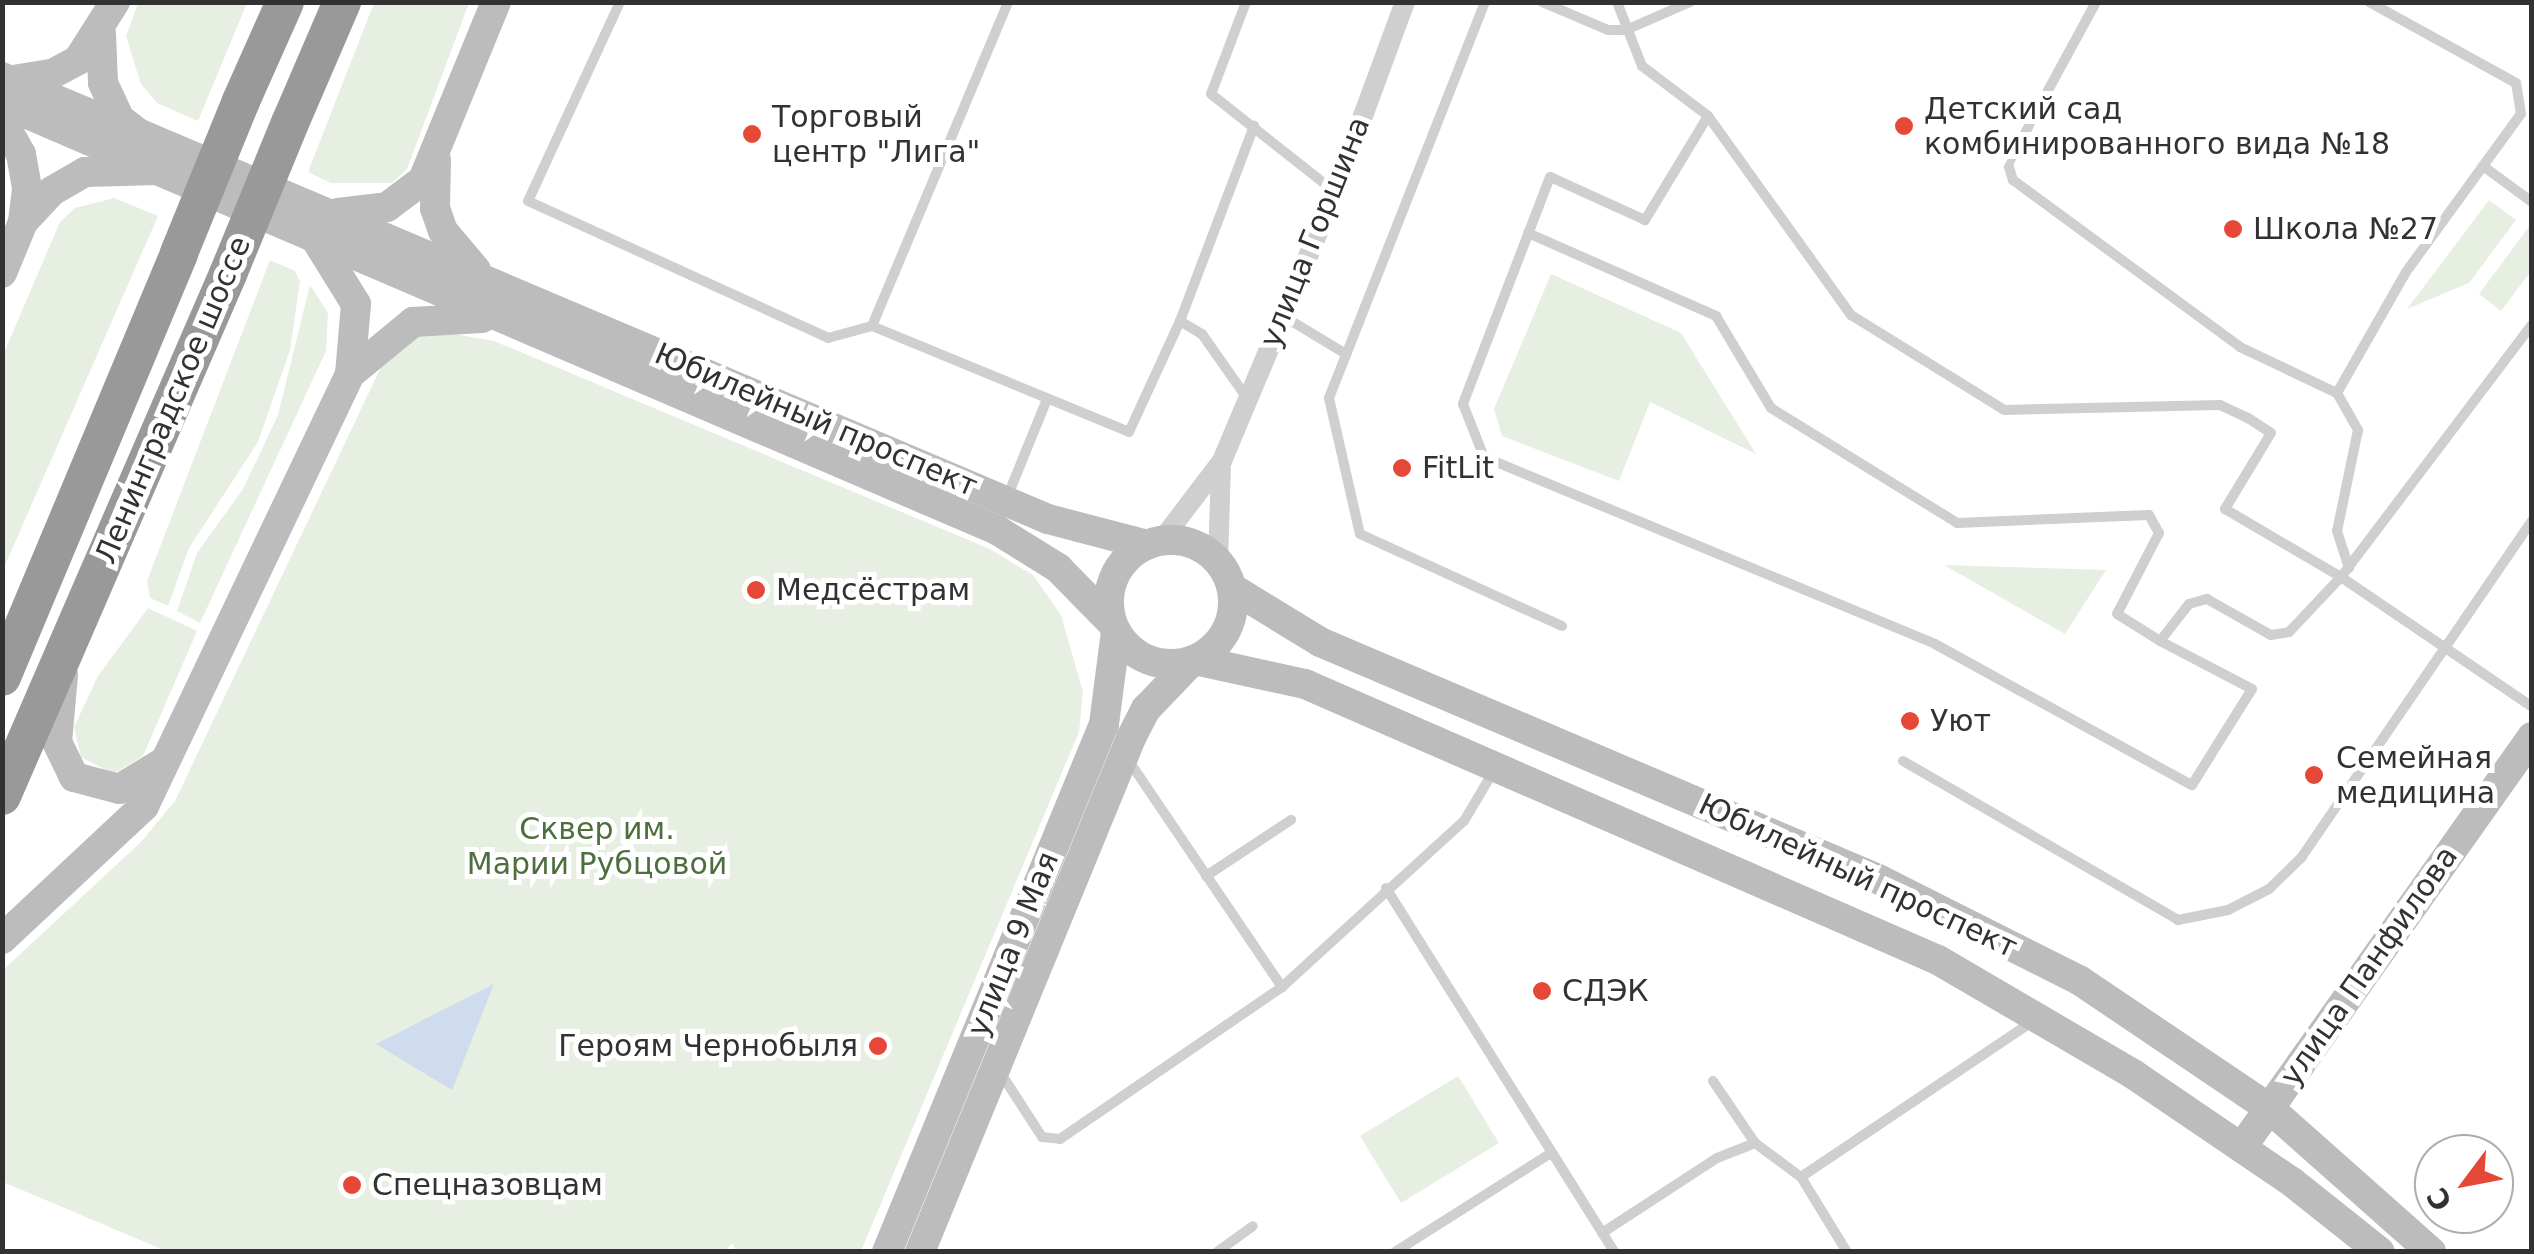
<!DOCTYPE html>
<html>
<head>
<meta charset="utf-8">
<style>
	body { margin:0 }
	#map { position:relative; width:2534px; height:1254px; overflow:hidden; background:#fff; font-family:"DejaVu Sans",sans-serif }
	div>[style] { position:absolute }
	.green>* { inset:0; background:#e6efe1 }
	.water>* { inset:0; background:#cedcee }
	.lane>* { height:10px; margin:-5px; padding:0 5px; transform-origin:5px; border-radius:5px; background:#cfcfcf }
	.street>* { height:20px; margin:-10px; padding:0 10px; transform-origin:10px; border-radius:10px; background:#cfcfcf }
	.secondary>* { height:30px; margin:-15px; padding:0 15px; transform-origin:15px; border-radius:15px; background:#bcbcbc }
	.secondary>.ring { margin:-15px; padding:0; box-sizing:content-box; background:none; border:30px solid #bcbcbc; border-radius:50% }
	.highway>* { height:38px; margin:-19px; padding:0 19px; transform-origin:19px; border-radius:19px; background:#999 }
	.highway-bridge>* { height:38px; margin:-19px; padding:0 19px; transform-origin:19px; border-radius:19px; background:#999 }
	.dots>* { width:28px; height:28px; translate:-50% -50%; box-sizing:border-box; border:5px solid #fff; border-radius:50% }
	span { translate:-50% -50%; white-space:nowrap; text-align:center; line-height:1.15; -webkit-text-stroke:10px #fff; paint-order:stroke }
	.poi-label { font-size:30px; color:#323232 }
	.left { translate:0 -50%; text-align:left }
	.right { translate:-100% -50%; text-align:right }
	.street-label { font-size:30px; color:#323232 }
	.park-label { font-size:30px; color:#4d6f3e }
	.frame { position:absolute; inset:0; border:5px solid #323232; pointer-events:none }
	.north { position:absolute; left:2414px; top:1134px; width:100px; height:100px; box-sizing:border-box; background:#fff; border:2px solid #adadad; border-radius:50%; rotate:238deg; font-size:28px; font-weight:700; line-height:40px; text-align:center; color:#323232 }
	.north::after { content:''; display:block; margin:auto; width:35px; height:45px; background:#e64837; clip-path:polygon(50% 0,100% 100%,50% 72%,0 100%) }
</style>
</head>
<body>
<div id="map">
	<div class="green">
		<i style="clip-path:polygon(138px 3px,247px 3px,198px 121px,157px 103px,141px 84px,126px 36px)"></i>
		<i style="clip-path:polygon(374px 3px,469px 3px,407px 169px,392px 183px,331px 183px,308px 172px)"></i>
		<i style="clip-path:polygon(114px 198px,158px 216px,3px 570px,3px 355px,60px 222px,75px 208px)"></i>
		<i style="clip-path:polygon(2489px 200px,2516px 220px,2469px 283px,2407px 309px)"></i>
		<i style="clip-path:polygon(2531px 224px,2531px 271px,2501px 311px,2479px 294px)"></i>
		<i style="clip-path:polygon(270px 260px,295px 271px,300px 281px,290px 350px,258px 442px,189px 548px,168px 606px,150px 598px,147px 581px)"></i>
		<i style="clip-path:polygon(1551px 274px,1681px 333px,1756px 454px,1650px 402px,1619px 481px,1502px 436px,1494px 409px)"></i>
		<i style="clip-path:polygon(310px 285px,328px 313px,326px 351px,200px 623px,177px 611px,197px 553px,243px 489px,278px 415px)"></i>
		<i style="clip-path:polygon(427px 329px,494px 341px,990px 549px,1033px 575px,1061px 615px,1083px 692px,1079px 732px,861px 1251px,736px 1251px,732px 1243px,724px 1252px,166px 1251px,3px 1182px,3px 970px,141px 842px,175px 801px,382px 365px)"></i>
		<i style="clip-path:polygon(1944px 565px,2106px 570px,2065px 634px)"></i>
		<i style="clip-path:polygon(148px 608px,197px 631px,143px 756px,113px 774px,81px 757px,74px 727px,98px 676px)"></i>
		<i style="clip-path:polygon(1458px 1076px,1499px 1143px,1401px 1203px,1360px 1136px)"></i>
	</div>
	<div class="water">
		<i style="clip-path:polygon(494px 984px,452px 1090px,376px 1044px)"></i>
	</div>
	<div class="lane">
		<i style="left:620px;top:2px;width:219px;rotate:114.8deg"></i>
		<i style="left:528px;top:201px;width:330px;rotate:24.5deg"></i>
		<i style="left:828px;top:338px;width:46px;rotate:-15.3deg"></i>
		<i style="left:872px;top:326px;width:278px;rotate:22.4deg"></i>
		<i style="left:1129px;top:432px;width:122px;rotate:-65.3deg"></i>
		<i style="left:1180px;top:321px;width:26px;rotate:31deg"></i>
		<i style="left:1202px;top:334px;width:78px;rotate:54.9deg"></i>
		<i style="left:1246px;top:2px;width:98px;rotate:110.8deg"></i>
		<i style="left:1211px;top:94px;width:158px;rotate:38.3deg"></i>
		<i style="left:1485px;top:2px;width:426px;rotate:111.5deg"></i>
		<i style="left:1329px;top:398px;width:139px;rotate:77.2deg"></i>
		<i style="left:1360px;top:534px;width:222px;rotate:24.5deg"></i>
		<i style="left:1542px;top:2px;width:72px;rotate:23deg"></i>
		<i style="left:1608px;top:30px;width:18px"></i>
		<i style="left:1626px;top:30px;width:70px;rotate:-23.6deg"></i>
		<i style="left:1617px;top:2px;width:69px;rotate:68.7deg"></i>
		<i style="left:1642px;top:66px;width:83px;rotate:37.1deg"></i>
		<i style="left:1708px;top:116px;width:245px;rotate:54.3deg"></i>
		<i style="left:1851px;top:315px;width:180px;rotate:31.8deg"></i>
		<i style="left:2004px;top:410px;width:216px;rotate:-1.3deg"></i>
		<i style="left:2220px;top:405px;width:31px;rotate:25deg"></i>
		<i style="left:2248px;top:418px;width:27px;rotate:33deg"></i>
		<i style="left:2271px;top:433px;width:89px;rotate:121.2deg"></i>
		<i style="left:2225px;top:509px;width:134px;rotate:30.4deg"></i>
		<i style="left:2341px;top:577px;width:231px;rotate:34.2deg"></i>
		<i style="left:2096px;top:2px;width:184px;rotate:118.5deg"></i>
		<i style="left:2008px;top:164px;width:17px;rotate:73deg"></i>
		<i style="left:2013px;top:180px;width:282px;rotate:36.3deg"></i>
		<i style="left:2240px;top:347px;width:107px;rotate:25.4deg"></i>
		<i style="left:2337px;top:393px;width:43px;rotate:60.4deg"></i>
		<i style="left:2358px;top:430px;width:103px;rotate:101.7deg"></i>
		<i style="left:2337px;top:531px;width:39px;rotate:72deg"></i>
		<i style="left:1708px;top:116px;width:122px;rotate:121.2deg"></i>
		<i style="left:1645px;top:220px;width:104px;rotate:-155.6deg"></i>
		<i style="left:1550px;top:177px;width:243px;rotate:111deg"></i>
		<i style="left:1463px;top:404px;width:57px;rotate:68.4deg"></i>
		<i style="left:1484px;top:457px;width:488px;rotate:22.5deg"></i>
		<i style="left:1935px;top:644px;width:293px;rotate:28.8deg"></i>
		<i style="left:2192px;top:785px;width:113px;rotate:-58deg"></i>
		<i style="left:2252px;top:689px;width:104px;rotate:-152.4deg"></i>
		<i style="left:2483px;top:166px;width:61px;rotate:36.3deg"></i>
		<i style="left:1528px;top:233px;width:206px;rotate:23.8deg"></i>
		<i style="left:1716px;top:316px;width:107px;rotate:59.1deg"></i>
		<i style="left:1771px;top:408px;width:219px;rotate:31.7deg"></i>
		<i style="left:1957px;top:523px;width:192px;rotate:-2.4deg"></i>
		<i style="left:2149px;top:515px;width:21px;rotate:61deg"></i>
		<i style="left:2159px;top:533px;width:91px;rotate:117.4deg"></i>
		<i style="left:2117px;top:614px;width:51px;rotate:32.1deg"></i>
		<i style="left:2160px;top:641px;width:47px;rotate:-51.9deg"></i>
		<i style="left:2189px;top:604px;width:19px;rotate:-16deg"></i>
		<i style="left:2207px;top:599px;width:73px;rotate:29.4deg"></i>
		<i style="left:2271px;top:635px;width:18px;rotate:-9deg"></i>
		<i style="left:2289px;top:632px;width:76px;rotate:-46.6deg"></i>
		<i style="left:2341px;top:577px;width:317px;rotate:-52.9deg"></i>
		<i style="left:1283px;top:316px;width:74px;rotate:31.1deg"></i>
		<i style="left:1180px;top:321px;width:209px;rotate:-69.2deg"></i>
		<i style="left:872px;top:326px;width:351px;rotate:-67.2deg"></i>
		<i style="left:2337px;top:393px;width:139px;rotate:-60.3deg"></i>
		<i style="left:2406px;top:272px;width:195px;rotate:-54deg"></i>
		<i style="left:2521px;top:114px;width:31px;rotate:-99deg"></i>
		<i style="left:2516px;top:83px;width:168px;rotate:-151.1deg"></i>
		<i style="left:1006px;top:500px;width:109px;rotate:-67.9deg"></i>
		<i style="left:1903px;top:761px;width:318px;rotate:30deg"></i>
		<i style="left:2178px;top:920px;width:51px;rotate:-11.3deg"></i>
		<i style="left:2228px;top:910px;width:46px;rotate:-27.1deg"></i>
		<i style="left:2269px;top:889px;width:45px;rotate:-44.1deg"></i>
		<i style="left:2301px;top:858px;width:409px;rotate:-55.6deg"></i>
		<i style="left:1133px;top:767px;width:266px;rotate:55.9deg"></i>
		<i style="left:1206px;top:876px;width:102px;rotate:-33.4deg"></i>
		<i style="left:1386px;top:888px;width:430px;rotate:57.9deg"></i>
		<i style="left:1000px;top:1072px;width:77px;rotate:57.1deg"></i>
		<i style="left:1042px;top:1137px;width:18px;rotate:6deg"></i>
		<i style="left:1060px;top:1139px;width:269px;rotate:-34.4deg"></i>
		<i style="left:1282px;top:987px;width:246px;rotate:-42.4deg"></i>
		<i style="left:1464px;top:821px;width:57px;rotate:-59.4deg"></i>
		<i style="left:1713px;top:1081px;width:75px;rotate:55.9deg"></i>
		<i style="left:1755px;top:1143px;width:57px;rotate:36.5deg"></i>
		<i style="left:1801px;top:1177px;width:88px;rotate:58.5deg"></i>
		<i style="left:1801px;top:1177px;width:278px;rotate:-33.9deg"></i>
		<i style="left:1602px;top:1233px;width:137px;rotate:-33.1deg"></i>
		<i style="left:1717px;top:1158px;width:41px;rotate:-21.5deg"></i>
		<i style="left:1217px;top:1252px;width:44px;rotate:-35.8deg"></i>
		<i style="left:1395px;top:1252px;width:185px;rotate:-32.4deg"></i>
	</div>
	<div class="street">
		<i style="left:1161px;top:541px;width:101px;rotate:-52.7deg"></i>
		<i style="left:1222px;top:461px;width:292px;rotate:-67.2deg"></i>
		<i style="left:1335px;top:192px;width:202px;rotate:-69.8deg"></i>
		<i style="left:1218px;top:561px;width:93px;rotate:-88.2deg"></i>
	</div>
	<div class="secondary">
		<i style="left:101px;top:33px;width:50px;rotate:87.7deg"></i>
		<i style="left:103px;top:83px;width:40px;rotate:65deg"></i>
		<i style="left:120px;top:119px;width:23px;rotate:38deg"></i>
		<i style="left:138px;top:133px;width:988px;rotate:22.99deg"></i>
		<i style="left:1048px;top:519px;width:102px;rotate:14.7deg"></i>
		<i style="left:2px;top:77px;width:138px;rotate:22.7deg"></i>
		<i style="left:13px;top:80px;width:39px;rotate:-9deg"></i>
		<i style="left:52px;top:74px;width:30px;rotate:-28deg"></i>
		<i style="left:78px;top:60px;width:69px;rotate:-57.5deg"></i>
		<i style="left:2px;top:103px;width:151px;rotate:23.3deg"></i>
		<i style="left:2px;top:120px;width:39px;rotate:61deg"></i>
		<i style="left:21px;top:154px;width:36px;rotate:80deg"></i>
		<i style="left:27px;top:189px;width:33px;rotate:97deg"></i>
		<i style="left:23px;top:222px;width:55px;rotate:112.4deg"></i>
		<i style="left:436px;top:160px;width:48px;rotate:91.2deg"></i>
		<i style="left:435px;top:208px;width:24px;rotate:71deg"></i>
		<i style="left:443px;top:231px;width:51px;rotate:49.8deg"></i>
		<i style="left:338px;top:213px;width:49px;rotate:-7deg"></i>
		<i style="left:387px;top:207px;width:45px;rotate:-36.9deg"></i>
		<i style="left:423px;top:180px;width:192px;rotate:-67.7deg"></i>
		<i style="left:23px;top:222px;width:42px;rotate:-46.9deg"></i>
		<i style="left:52px;top:191px;width:38px;rotate:-30deg"></i>
		<i style="left:85px;top:172px;width:72px;rotate:-1.6deg"></i>
		<i style="left:157px;top:170px;width:914px;rotate:23.2deg"></i>
		<i style="left:997px;top:530px;width:72px;rotate:31.9deg"></i>
		<i style="left:1058px;top:568px;width:77px;rotate:45.5deg"></i>
		<i style="left:350px;top:374px;width:82px;rotate:-39.5deg"></i>
		<i style="left:413px;top:322px;width:69px;rotate:-3.3deg"></i>
		<i class="ring" style="left:1109px;top:540px;width:94px;height:94px"></i>
		<i style="left:1232px;top:588px;width:103px;rotate:31.5deg"></i>
		<i style="left:1320px;top:642px;width:606px;rotate:23.01deg"></i>
		<i style="left:1878px;top:879px;width:225px;rotate:26.7deg"></i>
		<i style="left:2079px;top:980px;width:229px;rotate:34deg"></i>
		<i style="left:2269px;top:1108px;width:217px;rotate:41.6deg"></i>
		<i style="left:1195px;top:660px;width:113px;rotate:12.3deg"></i>
		<i style="left:1305px;top:684px;width:691px;rotate:23.56deg"></i>
		<i style="left:1938px;top:960px;width:226px;rotate:30.3deg"></i>
		<i style="left:2133px;top:1074px;width:192px;rotate:34.2deg"></i>
		<i style="left:2292px;top:1182px;width:112px;rotate:38.5deg"></i>
		<i style="left:63px;top:675px;width:67px;rotate:95.1deg"></i>
		<i style="left:57px;top:742px;width:39px;rotate:64deg"></i>
		<i style="left:74px;top:777px;width:47px;rotate:14.9deg"></i>
		<i style="left:119px;top:789px;width:52px;rotate:-31deg"></i>
		<i style="left:2px;top:939px;width:195px;rotate:-43.1deg"></i>
		<i style="left:144px;top:806px;width:479px;rotate:-64.5deg"></i>
		<i style="left:350px;top:374px;width:70px;rotate:-85.1deg"></i>
		<i style="left:356px;top:304px;width:72px;rotate:-121.9deg"></i>
		<i style="left:2242px;top:1147px;width:502px;rotate:-54.73deg"></i>
		<i style="left:887px;top:1252px;width:571px;rotate:-67.66deg"></i>
		<i style="left:1104px;top:724px;width:94px;rotate:-82.6deg"></i>
		<i style="left:920px;top:1252px;width:556px;rotate:-67.68deg"></i>
		<i style="left:1131px;top:738px;width:33px;rotate:-63deg"></i>
		<i style="left:1146px;top:709px;width:66px;rotate:-46.2deg"></i>
	</div>
	<div class="highway">
		<i style="left:241px;top:101px;width:108px;rotate:-66deg"></i>
		<i style="left:290px;top:123px;width:132px;rotate:-66.7deg"></i>
		<i style="left:2px;top:677px;width:459px;rotate:-67.3deg"></i>
		<i style="left:2px;top:796px;width:569px;rotate:-66.59deg"></i>
	</div>
	<div class="highway-bridge">
		<i style="left:179px;top:253px;width:164px;rotate:-67.8deg"></i>
		<i style="left:228px;top:274px;width:163px;rotate:-67.7deg"></i>
	</div>
	<div class="dots">
		<i style="left:1904px;top:126px;background:#e64837"></i>
		<i style="left:752px;top:134px;background:#e64837"></i>
		<i style="left:2233px;top:229px;background:#e64837"></i>
		<i style="left:1402px;top:468px;background:#e64837"></i>
		<i style="left:756px;top:590px;background:#e64837"></i>
		<i style="left:1910px;top:721px;background:#e64837"></i>
		<i style="left:2314px;top:775px;background:#e64837"></i>
		<i style="left:1542px;top:991px;background:#e64837"></i>
		<i style="left:878px;top:1046px;background:#e64837"></i>
		<i style="left:352px;top:1185px;background:#e64837"></i>
	</div>
	<div class="poi-label">
		<span class="left" style="left:1924px;top:126px">Детский сад<br>комбинированного вида №18</span>
		<span class="left" style="left:772px;top:134px">Торговый<br>центр "Лига"</span>
		<span class="left" style="left:2253px;top:229px">Школа №27</span>
		<span class="left" style="left:1422px;top:468px">FitLit</span>
		<span class="left" style="left:776px;top:590px">Медсёстрам</span>
		<span class="left" style="left:1930px;top:721px">Уют</span>
		<span class="left" style="left:2336px;top:775px">Семейная<br>медицина</span>
		<span class="left" style="left:1562px;top:991px">СДЭК</span>
		<span class="right" style="left:858px;top:1046px">Героям Чернобыля</span>
		<span class="left" style="left:372px;top:1185px">Спецназовцам</span>
	</div>
	<div class="street-label">
		<span style="left:1315px;top:232px;rotate:-68deg">улица Горшина</span>
		<span style="left:173px;top:400px;rotate:-67deg">Ленинградское шоссе</span>
		<span style="left:816px;top:420px;rotate:23deg">Юбилейный проспект</span>
		<span style="left:1858px;top:876px;rotate:25deg">Юбилейный проспект</span>
		<span style="left:1013px;top:944px;rotate:-68deg">улица 9 Мая</span>
		<span style="left:2369px;top:966px;rotate:-55deg">улица Панфилова</span>
	</div>
	<div class="park-label">
		<span style="left:597px;top:846px">Сквер им.<br>Марии Рубцовой</span>
	</div>
	<div class="frame"></div>
	<div class="north">С</div>
</div>
</body>
</html>
